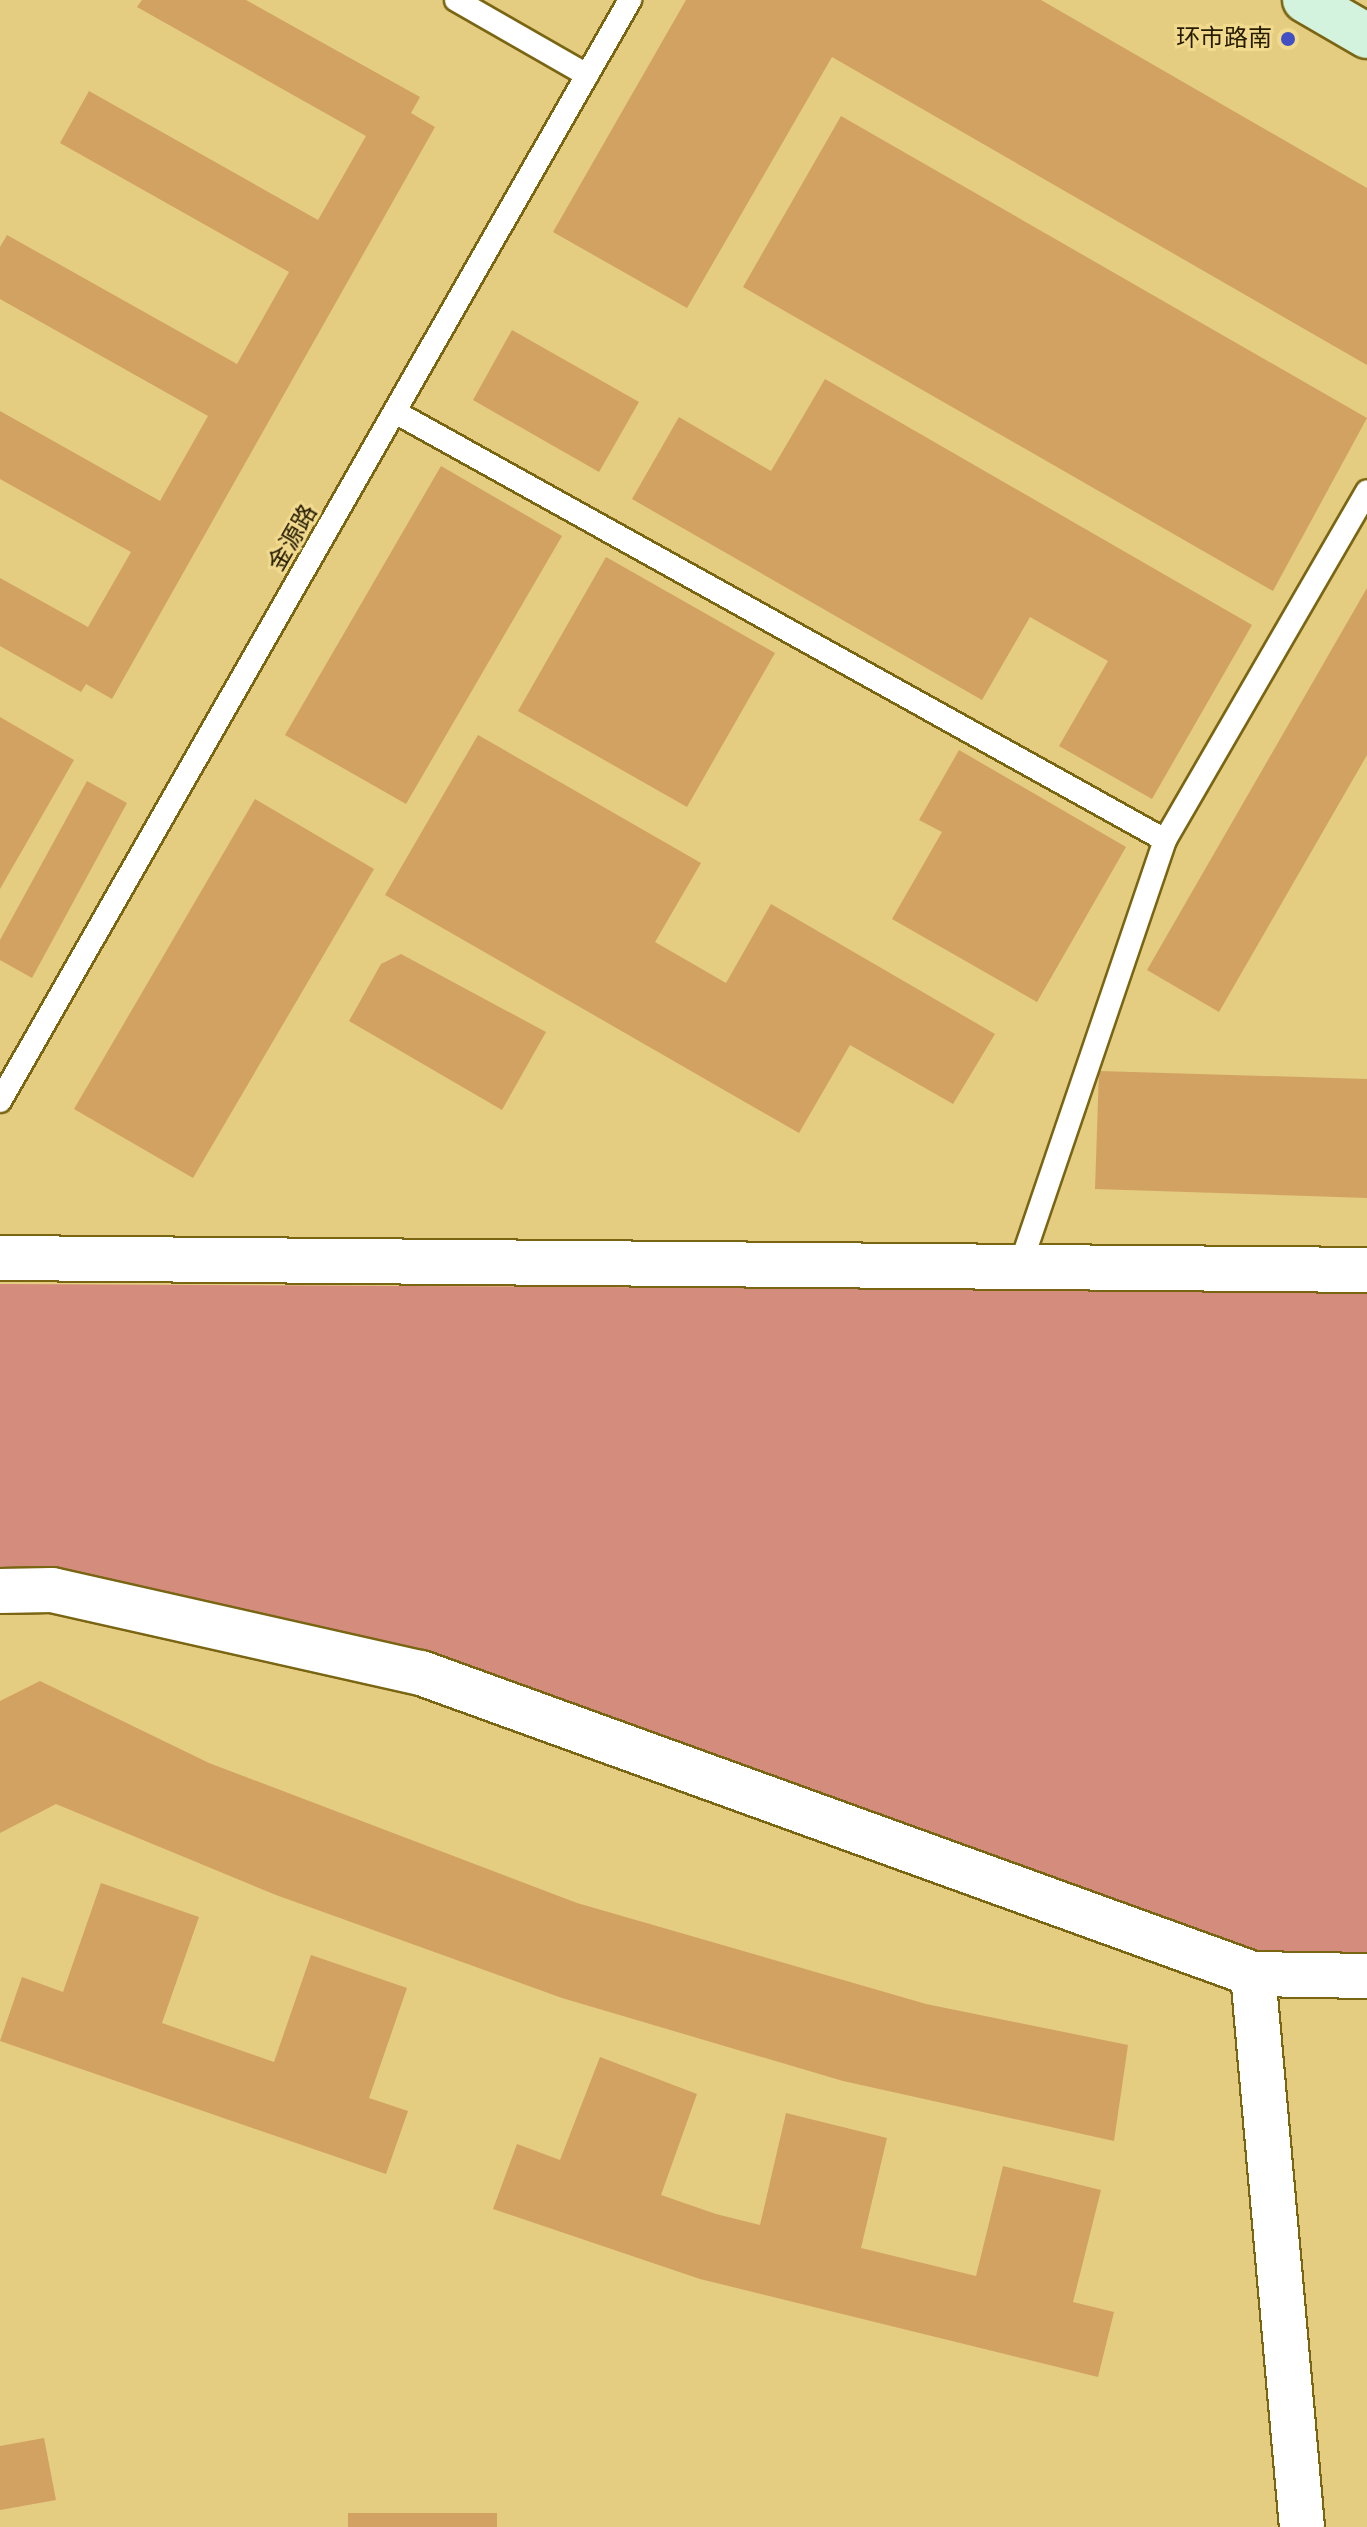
<!DOCTYPE html>
<html>
<head>
<meta charset="utf-8">
<style>
	body { margin:0 }
	#map { position:relative; width:1367px; height:2527px; overflow:hidden; background:#e4cc81; font-family:"Work Sans","Noto Sans SC",sans-serif }
	div>[style] { position:absolute }
	.green>* { inset:0; background:#d48c7c }
	.building>* { inset:0; background:#d2a263 }
	.roads { filter:drop-shadow(2px 0 #7a6513) drop-shadow(-2px 0 #7a6513) drop-shadow(0 2px #7a6513) drop-shadow(0 -2px #7a6513) }
	.service>* { height:22px; margin:-11px; padding:0 11px; transform-origin:11px; border-radius:11px; background:#fff }
	.minor>* { height:44px; margin:-22px; padding:0 22px; transform-origin:22px; border-radius:22px; background:#fff }
	.secondary>* { height:44px; margin:-22px; padding:0 22px; transform-origin:22px; border-radius:22px; background:#d4f3de }
	.dots>* { width:22px; height:22px; translate:-50% -50%; box-sizing:border-box; border:4px solid #f1d98e; border-radius:50% }
	span { translate:-50% -50%; white-space:nowrap; text-align:center; line-height:1.15; -webkit-text-stroke:6px #f1d98e; paint-order:stroke }
	.poi-label { font-size:24px; color:#251c00 }
	.right { translate:-100% -50%; text-align:right }
	.street-label { font-size:24px; color:#251c00 }
</style>
</head>
<body>
<div id="map">
	<div class="green">
		<i style="clip-path:polygon(0 1284px,1367px 1291px,1367px 1956px,1256px 1951px,428px 1650px,56px 1571px,0 1571px)"></i>
	</div>
	<div class="building">
		<i style="clip-path:polygon(142px 0,246px 0,420px 97px,411px 113px,435px 127px,112px 699px,86px 684px,81px 692px,0 646px,0 578px,88px 627px,131px 552px,0 479px,0 411px,160px 501px,208px 416px,0 299px,0 247px,7px 235px,237px 364px,289px 272px,60px 143px,89px 91px,318px 220px,366px 136px,137px 7px)"></i>
		<i style="clip-path:polygon(686px 0,1041px 0,1367px 188px,1367px 365px,832px 57px,687px 308px,553px 232px)"></i>
		<i style="clip-path:polygon(841px 116px,1367px 418px,1273px 591px,743px 287px)"></i>
		<i style="clip-path:polygon(512px 330px,639px 402px,599px 472px,473px 400px)"></i>
		<i style="clip-path:polygon(825px 379px,1252px 625px,1152px 799px,1059px 746px,1108px 661px,1030px 617px,982px 700px,632px 499px,679px 417px,771px 471px)"></i>
		<i style="clip-path:polygon(441px 466px,562px 536px,406px 804px,285px 735px)"></i>
		<i style="clip-path:polygon(606px 557px,775px 653px,687px 807px,518px 711px)"></i>
		<i style="clip-path:polygon(1367px 588px,1367px 755px,1219px 1012px,1147px 970px)"></i>
		<i style="clip-path:polygon(0 717px,74px 760px,0 889px)"></i>
		<i style="clip-path:polygon(478px 735px,701px 863px,655px 942px,726px 983px,771px 904px,995px 1034px,953px 1104px,850px 1045px,799px 1133px,385px 895px)"></i>
		<i style="clip-path:polygon(959px 750px,1126px 847px,1037px 1002px,892px 919px,942px 832px,919px 820px)"></i>
		<i style="clip-path:polygon(87px 781px,127px 803px,32px 978px,0 960px,0 940px)"></i>
		<i style="clip-path:polygon(255px 799px,374px 869px,193px 1178px,74px 1109px)"></i>
		<i style="clip-path:polygon(401px 954px,546px 1032px,502px 1110px,349px 1021px,381px 964px)"></i>
		<i style="clip-path:polygon(1099px 1071px,1367px 1079px,1367px 1198px,1095px 1189px)"></i>
		<i style="clip-path:polygon(40px 1681px,209px 1763px,577px 1903px,926px 2004px,1128px 2045px,1114px 2141px,843px 2081px,562px 1998px,276px 1895px,56px 1804px,0 1833px,0 1701px)"></i>
		<i style="clip-path:polygon(101px 1883px,199px 1917px,162px 2023px,274px 2062px,311px 1955px,407px 1988px,369px 2098px,408px 2111px,386px 2174px,0 2041px,22px 1977px,63px 1992px)"></i>
		<i style="clip-path:polygon(600px 2057px,697px 2094px,661px 2195px,716px 2214px,760px 2225px,786px 2113px,887px 2138px,861px 2248px,976px 2276px,1003px 2166px,1101px 2190px,1073px 2302px,1114px 2312px,1098px 2377px,700px 2279px,493px 2209px,517px 2144px,560px 2160px)"></i>
		<i style="clip-path:polygon(44px 2438px,56px 2500px,0 2510px,0 2446px)"></i>
		<i style="clip-path:polygon(348px 2513px,497px 2513px,497px 2527px,348px 2527px)"></i>
	</div>
	<div class="roads">
		<div class="service">
			<i style="left:456px;top:0;width:151px;rotate:29.8deg"></i>
			<i style="left:395px;top:412px;width:881px;rotate:29.07deg"></i>
			<i style="left:1165px;top:840px;width:454px;rotate:108.8deg"></i>
			<i style="left:1165px;top:840px;width:403px;rotate:-59.9deg"></i>
			<i style="left:0;top:1101px;width:1269px;rotate:-60.22deg"></i>
		</div>
		<div class="minor">
			<i style="left:0;top:1258px;width:1367px;rotate:0.5deg"></i>
			<i style="left:0;top:1591px;width:52px;rotate:-1.1deg"></i>
			<i style="left:52px;top:1590px;width:378px;rotate:12.7deg"></i>
			<i style="left:421px;top:1673px;width:885px;rotate:19.89deg"></i>
			<i style="left:1253px;top:1974px;width:114px;rotate:1deg"></i>
			<i style="left:1253px;top:1974px;width:555px;rotate:84.94deg"></i>
		</div>
		<div class="secondary">
			<i style="left:1305px;top:0;width:72px;rotate:30.1deg"></i>
		</div>
	</div>
	<div class="dots">
		<i style="left:1288px;top:39px;background:#4250c4"></i>
	</div>
	<div class="poi-label">
		<span class="right" style="left:1272px;top:39px">环市路南</span>
	</div>
	<div class="street-label">
		<span style="left:293px;top:538px;rotate:-60deg">金源路</span>
	</div>
</div>
</body>
</html>
